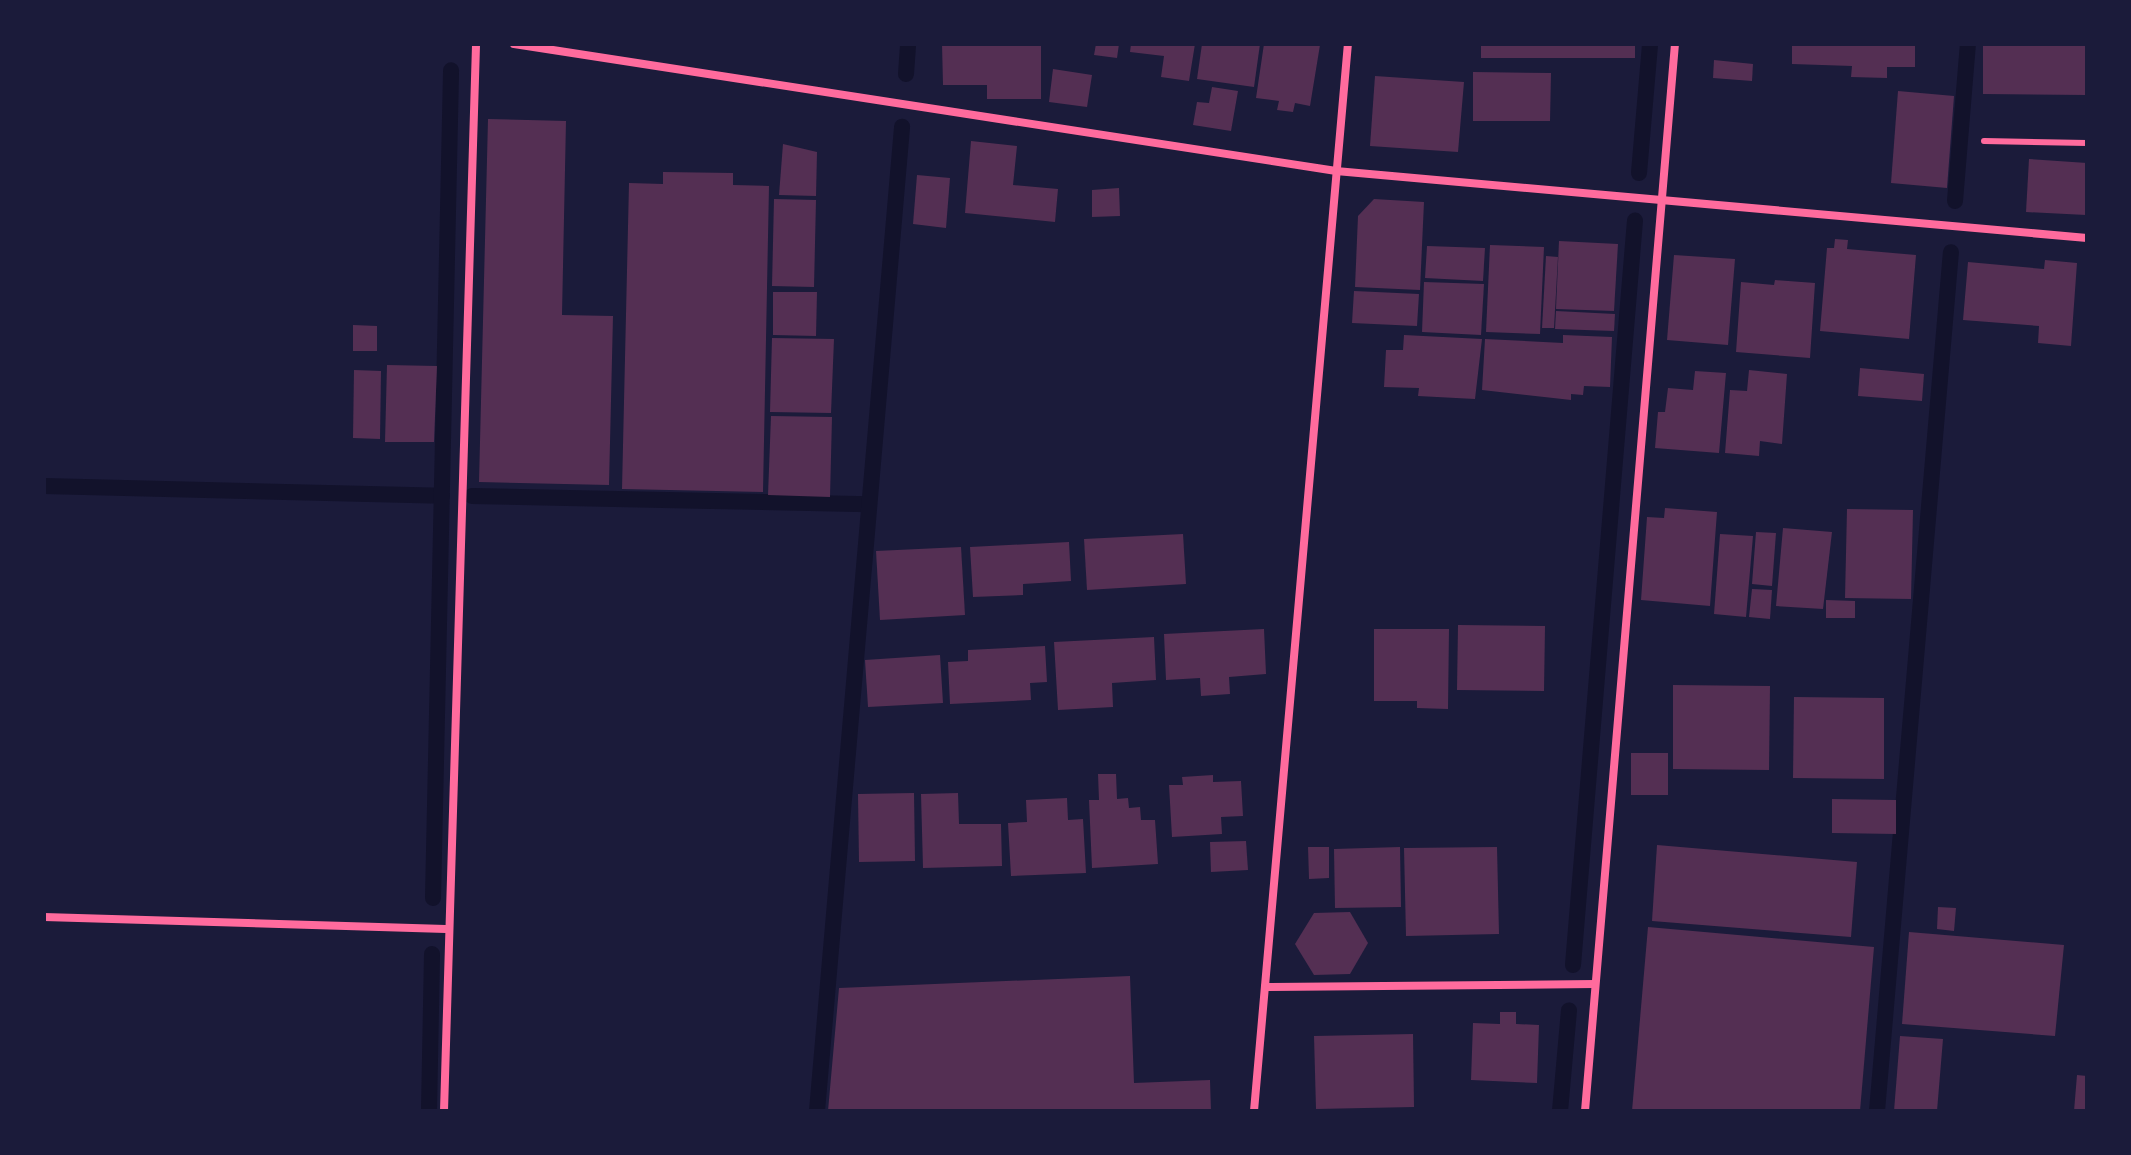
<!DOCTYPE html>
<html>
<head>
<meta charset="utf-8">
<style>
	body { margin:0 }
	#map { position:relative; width:2131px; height:1155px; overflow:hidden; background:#1b1b3a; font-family:"Noto Sans",sans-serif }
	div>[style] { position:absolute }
	.stream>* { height:16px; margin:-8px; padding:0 8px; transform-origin:8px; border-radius:8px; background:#12122b }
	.building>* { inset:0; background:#542f53 }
	.service>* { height:6px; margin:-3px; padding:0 3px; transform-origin:3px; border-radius:3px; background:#ff6b9d }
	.minor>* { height:8px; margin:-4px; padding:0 4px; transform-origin:4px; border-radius:4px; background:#ff6b9d }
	span { translate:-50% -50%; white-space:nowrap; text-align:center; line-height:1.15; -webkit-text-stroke:8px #1b1b3a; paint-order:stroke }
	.frame { position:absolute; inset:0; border:46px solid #1b1b3a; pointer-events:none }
</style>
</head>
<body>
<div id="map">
	<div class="stream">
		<i style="left:906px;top:74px;width:30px;rotate:-86deg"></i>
		<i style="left:1639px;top:173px;width:129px;rotate:-85.1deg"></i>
		<i style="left:1955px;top:201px;width:158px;rotate:-85.3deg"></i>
		<i style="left:44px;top:486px;width:398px;rotate:1.4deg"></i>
		<i style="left:472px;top:496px;width:397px;rotate:1.2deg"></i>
		<i style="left:433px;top:898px;width:828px;rotate:-88.75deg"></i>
		<i style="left:1573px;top:965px;width:747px;rotate:-85.24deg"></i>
		<i style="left:429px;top:1111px;width:157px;rotate:-88.9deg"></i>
		<i style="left:817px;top:1111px;width:988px;rotate:-85.06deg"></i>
		<i style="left:1560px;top:1111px;width:101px;rotate:-84.9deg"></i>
		<i style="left:1877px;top:1111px;width:862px;rotate:-85.08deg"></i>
	</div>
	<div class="building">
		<i style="clip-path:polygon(942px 44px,1041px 44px,1041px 99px,987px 99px,987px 85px,943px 85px)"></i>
		<i style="clip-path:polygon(1096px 44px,1119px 44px,1117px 58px,1094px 55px)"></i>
		<i style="clip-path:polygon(1131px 44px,1195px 44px,1189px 81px,1161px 77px,1164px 56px,1130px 52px)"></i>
		<i style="clip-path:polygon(1202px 44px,1260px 44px,1254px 87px,1197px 79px)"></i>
		<i style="clip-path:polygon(1264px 44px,1320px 45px,1310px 106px,1295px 103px,1293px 112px,1277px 110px,1279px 101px,1256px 98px)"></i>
		<i style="clip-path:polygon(1481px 44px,1635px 44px,1635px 58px,1481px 58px)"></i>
		<i style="clip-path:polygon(1792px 44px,1915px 44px,1915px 67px,1887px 67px,1887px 78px,1851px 77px,1852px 66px,1792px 64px)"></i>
		<i style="clip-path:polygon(1983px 44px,2087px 44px,2087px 95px,1983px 94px)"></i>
		<i style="clip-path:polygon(1714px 60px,1753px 64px,1752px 81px,1713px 78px)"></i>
		<i style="clip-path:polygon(1053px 69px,1092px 75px,1087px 107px,1049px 102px)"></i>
		<i style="clip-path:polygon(1473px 72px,1551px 73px,1550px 121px,1473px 121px)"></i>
		<i style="clip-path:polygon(1375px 76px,1464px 82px,1458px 152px,1370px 146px)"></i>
		<i style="clip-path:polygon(1212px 87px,1238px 91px,1231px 131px,1193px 125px,1197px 102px,1209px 103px)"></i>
		<i style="clip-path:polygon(1898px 91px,1954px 96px,1947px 188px,1891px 183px)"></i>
		<i style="clip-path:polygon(488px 119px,566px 121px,562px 315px,613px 316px,609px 485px,479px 482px)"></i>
		<i style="clip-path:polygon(971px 141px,1017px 146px,1013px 185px,1058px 189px,1055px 222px,965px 213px)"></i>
		<i style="clip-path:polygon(783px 144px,817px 152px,816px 196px,779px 195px)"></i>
		<i style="clip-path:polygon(2029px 159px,2087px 163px,2086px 215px,2026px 212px)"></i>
		<i style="clip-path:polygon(663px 172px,733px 173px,733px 185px,769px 186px,763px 492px,622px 489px,629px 183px,663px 184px)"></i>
		<i style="clip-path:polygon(917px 175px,950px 178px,946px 228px,913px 224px)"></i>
		<i style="clip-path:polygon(1119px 188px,1120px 216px,1092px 217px,1092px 190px)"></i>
		<i style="clip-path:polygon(774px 199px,816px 200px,814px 287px,772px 286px)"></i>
		<i style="clip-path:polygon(1374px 199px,1424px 202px,1420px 290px,1355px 287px,1358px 216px)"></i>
		<i style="clip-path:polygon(1835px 239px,1848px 240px,1847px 249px,1916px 255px,1909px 339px,1820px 331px,1827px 248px,1834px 248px)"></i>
		<i style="clip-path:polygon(1559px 241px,1618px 244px,1614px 311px,1556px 309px)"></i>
		<i style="clip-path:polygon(1490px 245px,1544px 247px,1540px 334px,1486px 332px)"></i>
		<i style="clip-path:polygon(1427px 246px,1485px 248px,1483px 281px,1425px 278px)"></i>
		<i style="clip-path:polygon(1674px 255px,1735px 259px,1728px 345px,1667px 340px)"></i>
		<i style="clip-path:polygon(1546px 256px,1558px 257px,1554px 328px,1542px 328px)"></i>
		<i style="clip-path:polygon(2045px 260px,2077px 263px,2071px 346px,2038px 343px,2039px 326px,1963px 320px,1968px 262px,2044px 269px)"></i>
		<i style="clip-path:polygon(1775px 280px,1815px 283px,1810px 358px,1736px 352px,1741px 282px,1774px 285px)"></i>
		<i style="clip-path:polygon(1424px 282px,1484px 284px,1481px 335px,1422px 332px)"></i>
		<i style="clip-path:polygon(1354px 291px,1419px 294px,1417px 326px,1352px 323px)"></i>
		<i style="clip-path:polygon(773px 292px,817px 292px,816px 336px,773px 335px)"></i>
		<i style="clip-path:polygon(1556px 311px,1615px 314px,1614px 331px,1555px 329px)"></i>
		<i style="clip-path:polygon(353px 325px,377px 326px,377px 351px,353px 351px)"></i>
		<i style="clip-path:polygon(1404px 335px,1482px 339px,1475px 399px,1418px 396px,1419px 388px,1384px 387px,1386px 350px,1403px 350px)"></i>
		<i style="clip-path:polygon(1563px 335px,1612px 337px,1610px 387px,1584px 386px,1583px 395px,1571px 394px,1571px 400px,1482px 390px,1485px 339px,1563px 343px)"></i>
		<i style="clip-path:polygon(772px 338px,834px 339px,831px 413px,770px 412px)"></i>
		<i style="clip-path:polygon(387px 365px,437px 366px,434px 442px,385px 442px)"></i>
		<i style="clip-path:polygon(1860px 368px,1924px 374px,1922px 401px,1858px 396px)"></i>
		<i style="clip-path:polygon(354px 370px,381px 371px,380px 439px,353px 438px)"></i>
		<i style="clip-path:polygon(1749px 370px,1787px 374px,1782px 444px,1760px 441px,1759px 456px,1725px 453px,1730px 390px,1747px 391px)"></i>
		<i style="clip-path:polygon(1695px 371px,1726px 373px,1719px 453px,1655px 448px,1658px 412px,1665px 412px,1668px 388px,1693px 390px)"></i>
		<i style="clip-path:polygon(771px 416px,832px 417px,830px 497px,768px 495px)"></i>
		<i style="clip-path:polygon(1665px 508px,1717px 512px,1710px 606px,1641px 600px,1647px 517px,1664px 518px)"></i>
		<i style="clip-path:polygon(1847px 509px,1913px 510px,1911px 599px,1845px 598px)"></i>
		<i style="clip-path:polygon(1783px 528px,1832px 532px,1823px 609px,1776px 606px)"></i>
		<i style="clip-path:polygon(1756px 532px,1776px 533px,1772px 586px,1752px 584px)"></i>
		<i style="clip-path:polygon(1183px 534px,1186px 584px,1087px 590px,1084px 539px)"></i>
		<i style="clip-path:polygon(1720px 534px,1753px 536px,1746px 617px,1714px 614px)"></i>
		<i style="clip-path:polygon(1069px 542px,1071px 581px,1023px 584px,1023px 595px,973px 597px,970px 547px)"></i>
		<i style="clip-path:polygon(961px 547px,965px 615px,880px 620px,876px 551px)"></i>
		<i style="clip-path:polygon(1752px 589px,1772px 590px,1770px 619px,1749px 617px)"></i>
		<i style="clip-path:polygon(1826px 600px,1855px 601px,1855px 618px,1826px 618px)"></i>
		<i style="clip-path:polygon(1458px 625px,1545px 626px,1544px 691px,1457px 690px)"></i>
		<i style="clip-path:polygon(1264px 629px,1266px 674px,1229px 677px,1230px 694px,1201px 696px,1200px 678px,1166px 680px,1164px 634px)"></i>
		<i style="clip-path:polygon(1374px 629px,1449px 629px,1448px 709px,1417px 708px,1417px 701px,1374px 701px)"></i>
		<i style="clip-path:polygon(1154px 637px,1156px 680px,1112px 683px,1113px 707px,1058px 710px,1054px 642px)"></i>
		<i style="clip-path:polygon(1045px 646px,1047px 682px,1030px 683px,1031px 700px,950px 704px,948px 662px,968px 661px,968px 650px)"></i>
		<i style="clip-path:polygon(940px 655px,943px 703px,868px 707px,865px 660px)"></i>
		<i style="clip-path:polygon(1673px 685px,1770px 686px,1769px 770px,1673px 769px)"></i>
		<i style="clip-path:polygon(1794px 697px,1884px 698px,1884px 779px,1793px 778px)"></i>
		<i style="clip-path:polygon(1631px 753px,1668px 753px,1668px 795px,1631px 795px)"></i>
		<i style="clip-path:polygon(1098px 774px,1116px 774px,1117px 799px,1128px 798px,1129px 808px,1140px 807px,1141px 820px,1155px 820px,1158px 864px,1092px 868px,1089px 800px,1099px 800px)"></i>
		<i style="clip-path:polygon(1213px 775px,1213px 782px,1241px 781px,1243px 816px,1221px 817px,1222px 834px,1172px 837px,1169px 785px,1183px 785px,1182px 777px)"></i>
		<i style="clip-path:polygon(914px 793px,915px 861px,859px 862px,858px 794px)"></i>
		<i style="clip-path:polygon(958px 793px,959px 824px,1001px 824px,1002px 866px,923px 868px,921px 794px)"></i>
		<i style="clip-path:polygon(1067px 798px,1068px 820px,1083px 819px,1086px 873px,1011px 876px,1008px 823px,1027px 822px,1026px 800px)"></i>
		<i style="clip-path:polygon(1832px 799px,1896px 800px,1896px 834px,1832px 833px)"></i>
		<i style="clip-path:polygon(1246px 841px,1248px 870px,1211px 872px,1210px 842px)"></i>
		<i style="clip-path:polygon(1657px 845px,1857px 862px,1851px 937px,1652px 921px)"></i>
		<i style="clip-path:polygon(1308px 847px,1329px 847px,1329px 878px,1309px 879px)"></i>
		<i style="clip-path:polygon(1400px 847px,1401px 907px,1335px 908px,1334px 849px)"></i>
		<i style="clip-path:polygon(1497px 847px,1499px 934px,1406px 936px,1404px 848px)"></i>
		<i style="clip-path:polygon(1938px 907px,1956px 908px,1954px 931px,1937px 929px)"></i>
		<i style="clip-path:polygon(1350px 912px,1368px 943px,1350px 974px,1314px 975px,1295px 944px,1314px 913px)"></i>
		<i style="clip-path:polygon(1648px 927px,1874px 947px,1860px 1111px,1632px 1111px)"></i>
		<i style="clip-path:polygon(1909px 932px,2064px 945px,2055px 1036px,1902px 1024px)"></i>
		<i style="clip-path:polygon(1130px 976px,1134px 1083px,1210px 1080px,1211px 1111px,828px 1111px,839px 988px)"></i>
		<i style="clip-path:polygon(1500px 1012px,1516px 1012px,1516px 1024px,1539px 1025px,1537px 1083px,1471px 1080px,1473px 1023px,1500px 1024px)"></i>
		<i style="clip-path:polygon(1413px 1034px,1414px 1107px,1316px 1109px,1314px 1036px)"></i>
		<i style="clip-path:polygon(1900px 1036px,1943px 1039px,1937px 1111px,1894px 1111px)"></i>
		<i style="clip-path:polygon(2077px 1075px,2087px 1076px,2087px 1111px,2074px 1111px)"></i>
	</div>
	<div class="service">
		<i style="left:1984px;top:141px;width:103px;rotate:1.1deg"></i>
	</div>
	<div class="minor">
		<i style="left:514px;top:44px;width:832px;rotate:8.78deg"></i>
		<i style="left:1336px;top:171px;width:754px;rotate:5.1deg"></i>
		<i style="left:44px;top:917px;width:402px;rotate:1.7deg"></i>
		<i style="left:1265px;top:987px;width:330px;rotate:-0.5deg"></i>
		<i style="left:444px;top:1111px;width:1067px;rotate:-88.28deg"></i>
		<i style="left:1254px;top:1111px;width:1071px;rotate:-84.97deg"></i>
		<i style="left:1585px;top:1111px;width:1071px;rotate:-85.18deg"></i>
	</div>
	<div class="frame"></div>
</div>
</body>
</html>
